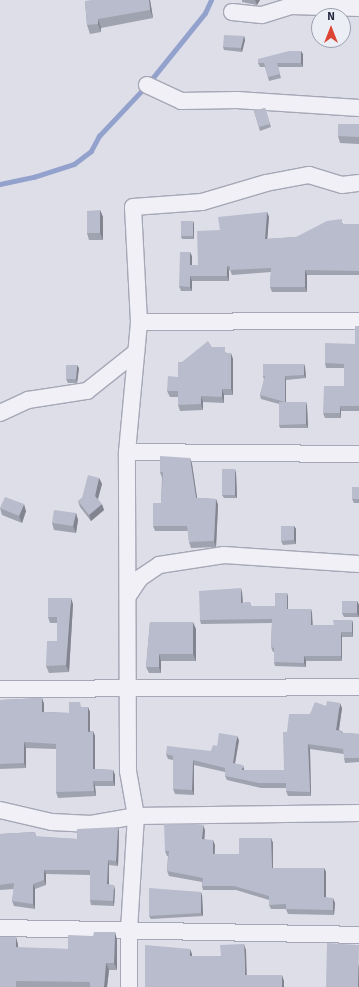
<!DOCTYPE html>
<html>
<head>
<meta charset="utf-8">
<style>
	body { margin:0 }
	#map { position:relative; width:359px; height:987px; overflow:hidden; background:#dddee8; font-family:Signika,sans-serif }
	div>[style] { position:absolute }
	.stream>* { height:4.5px; margin:-2.25px; padding:0 2.25px; transform-origin:2.25px; border-radius:2.25px; background:#93a1cd }
	.roads { filter:drop-shadow(1px 0 #a6a7b6) drop-shadow(-1px 0 #a6a7b6) drop-shadow(0 1px #a6a7b6) drop-shadow(0 -1px #a6a7b6) }
	.minor>* { height:16px; margin:-8px; padding:0 8px; transform-origin:8px; border-radius:8px; background:#f0f0f6 }
	.wall>* { inset:0; background:#9fa2af }
	.shaded-wall>* { inset:0; background:#82848f }
	.building>* { inset:0; background:#b9bccc }
	span { translate:-50% -50%; white-space:nowrap; text-align:center; line-height:1.15; -webkit-text-stroke:3.5px #eceef6; paint-order:stroke }
	.north { position:absolute; left:311px; top:8px; width:40px; height:40px; box-sizing:border-box; background:#eceef6; border:1px solid #9c9fad; border-radius:50%; rotate:0deg; font-size:11px; font-weight:700; line-height:16px; text-align:center; color:#252840 }
	.north::after { content:''; display:block; margin:auto; width:14px; height:18px; background:#dc4433; clip-path:polygon(50% 0,100% 100%,50% 72%,0 100%) }
</style>
</head>
<body>
<div id="map">
	<div class="stream">
		<i style="left:0;top:184px;width:35px;rotate:-12deg"></i>
		<i style="left:34px;top:177px;width:42px;rotate:-18deg"></i>
		<i style="left:74px;top:164px;width:21px;rotate:-37deg"></i>
		<i style="left:91px;top:151px;width:17px;rotate:-62deg"></i>
		<i style="left:99px;top:136px;width:70px;rotate:-46.7deg"></i>
		<i style="left:147px;top:85px;width:92px;rotate:-51.1deg"></i>
		<i style="left:205px;top:13px;width:14px;rotate:-65deg"></i>
	</div>
	<div class="roads">
		<div class="minor">
			<i style="left:232px;top:12px;width:30px;rotate:6deg"></i>
			<i style="left:262px;top:15px;width:31px;rotate:-17deg"></i>
			<i style="left:292px;top:6px;width:67px;rotate:1.7deg"></i>
			<i style="left:147px;top:85px;width:38px;rotate:25deg"></i>
			<i style="left:181px;top:101px;width:56px;rotate:-1deg"></i>
			<i style="left:237px;top:100px;width:122px;rotate:3.8deg"></i>
			<i style="left:139px;top:322px;width:220px;rotate:-0.3deg"></i>
			<i style="left:0;top:413px;width:31px;rotate:-25deg"></i>
			<i style="left:28px;top:400px;width:60px;rotate:-8.7deg"></i>
			<i style="left:87px;top:391px;width:63px;rotate:-38.5deg"></i>
			<i style="left:127px;top:452px;width:232px;rotate:0.5deg"></i>
			<i style="left:128px;top:596px;width:22px;rotate:-56deg"></i>
			<i style="left:140px;top:578px;width:23px;rotate:-34deg"></i>
			<i style="left:159px;top:565px;width:66px;rotate:-8.7deg"></i>
			<i style="left:224px;top:555px;width:135px;rotate:3.8deg"></i>
			<i style="left:0;top:689px;width:359px;rotate:-0.3deg"></i>
			<i style="left:0;top:810px;width:53px;rotate:13deg"></i>
			<i style="left:52px;top:822px;width:39px;rotate:3deg"></i>
			<i style="left:91px;top:824px;width:46px;rotate:-10.1deg"></i>
			<i style="left:136px;top:816px;width:223px;rotate:-0.8deg"></i>
			<i style="left:0;top:928px;width:359px;rotate:1.1deg"></i>
			<i style="left:129px;top:987px;width:57px;rotate:-90deg"></i>
			<i style="left:129px;top:930px;width:114px;rotate:-86.5deg"></i>
			<i style="left:136px;top:816px;width:46px;rotate:-100.1deg"></i>
			<i style="left:128px;top:771px;width:319px;rotate:-90.2deg"></i>
			<i style="left:127px;top:452px;width:131px;rotate:-84.7deg"></i>
			<i style="left:139px;top:322px;width:115px;rotate:-93deg"></i>
			<i style="left:133px;top:207px;width:69px;rotate:-4.1deg"></i>
			<i style="left:202px;top:202px;width:67px;rotate:-16.5deg"></i>
			<i style="left:266px;top:183px;width:44px;rotate:-10.5deg"></i>
			<i style="left:309px;top:175px;width:34px;rotate:17deg"></i>
			<i style="left:342px;top:185px;width:17px;rotate:-7deg"></i>
		</div>
	</div>
	<div class="wall">
		<i style="clip-path:polygon(150px 0,153px 18px,101px 28px,101px 32px,90px 34px,87px 25px,85px 1px)"></i>
		<i style="clip-path:polygon(242px 0,260px 0,257px 5px,242px 2px)"></i>
		<i style="clip-path:polygon(244px 36px,245px 40px,242px 52px,224px 50px,223px 47px)"></i>
		<i style="clip-path:polygon(303px 54px,303px 67px,278px 67px,281px 78px,269px 81px,265px 67px,260px 67px,258px 63px)"></i>
		<i style="clip-path:polygon(265px 108px,271px 127px,260px 131px,254px 111px)"></i>
		<i style="clip-path:polygon(359px 124px,359px 144px,340px 143px,338px 136px)"></i>
		<i style="clip-path:polygon(100px 210px,103px 217px,103px 240px,89px 240px,87px 233px)"></i>
		<i style="clip-path:polygon(267px 212px,269px 217px,267px 239px,296px 237px,343px 223px,343px 224px,359px 224px,359px 275px,307px 275px,307px 292px,272px 292px,270px 287px,271px 272px,232px 275px,230px 270px,229px 270px,229px 281px,192px 281px,192px 291px,181px 291px,179px 286px,192px 256px,192px 265px,198px 265px,220px 230px)"></i>
		<i style="clip-path:polygon(193px 221px,194px 224px,194px 239px,182px 239px,181px 236px)"></i>
		<i style="clip-path:polygon(359px 326px,359px 411px,341px 411px,341px 418px,325px 418px,323px 413px,344px 386px,344px 368px,326px 368px,325px 363px,355px 344px)"></i>
		<i style="clip-path:polygon(212px 347px,227px 353px,233px 359px,233px 395px,224px 395px,224px 403px,203px 402px,203px 410px,180px 411px,178px 405px,178px 397px,170px 397px,167px 391px,178px 377px,182px 362px)"></i>
		<i style="clip-path:polygon(304px 364px,305px 367px,306px 378px,286px 380px,286px 402px,306px 402px,307px 406px,308px 428px,280px 428px,279px 425px,279px 404px,261px 399px,260px 395px,264px 380px,263px 376px)"></i>
		<i style="clip-path:polygon(79px 368px,77px 383px,68px 383px,66px 379px)"></i>
		<i style="clip-path:polygon(190px 458px,192px 464px,197px 498px,216px 499px,218px 505px,216px 547px,191px 548px,189px 542px,188px 531px,155px 531px,153px 526px,161px 503px,162px 478px,160px 472px)"></i>
		<i style="clip-path:polygon(236px 473px,237px 498px,224px 498px,222px 495px)"></i>
		<i style="clip-path:polygon(99px 478px,102px 484px,98px 499px,104px 510px,91px 521px,80px 507px,78px 501px,82px 498px)"></i>
		<i style="clip-path:polygon(359px 487px,359px 503px,354px 503px,352px 499px)"></i>
		<i style="clip-path:polygon(0 508px,26px 511px,22px 523px,2px 515px)"></i>
		<i style="clip-path:polygon(76px 513px,78px 520px,76px 533px,54px 530px,52px 523px)"></i>
		<i style="clip-path:polygon(294px 526px,296px 529px,296px 544px,283px 545px,281px 541px)"></i>
		<i style="clip-path:polygon(242px 592px,243px 603px,250px 602px,251px 606px,275px 606px,287px 593px,288px 597px,288px 609px,311px 609px,312px 613px,312px 625px,334px 625px,352px 620px,353px 624px,353px 637px,342px 637px,342px 661px,306px 661px,306px 667px,275px 666px,274px 662px,274px 652px,273px 652px,271px 647px,272px 623px,201px 624px,200px 620px)"></i>
		<i style="clip-path:polygon(357px 601px,359px 605px,359px 617px,344px 617px,342px 613px)"></i>
		<i style="clip-path:polygon(73px 604px,69px 672px,49px 673px,46px 666px,57px 641px,57px 623px,50px 623px,48px 617px)"></i>
		<i style="clip-path:polygon(150px 622px,196px 629px,196px 661px,161px 661px,161px 673px,149px 673px,146px 667px)"></i>
		<i style="clip-path:polygon(42px 698px,44px 704px,44px 712px,69px 713px,82px 707px,88px 707px,90px 712px,90px 731px,93px 731px,95px 736px,95px 769px,113px 770px,115px 775px,115px 786px,95px 786px,96px 796px,58px 798px,56px 792px,56px 749px,26px 748px,26px 768px,0 769px,0 700px)"></i>
		<i style="clip-path:polygon(326px 706px,342px 708px,339px 730px,342px 731px,343px 733px,359px 734px,359px 762px,345px 763px,344px 758px,344px 754px,310px 749px,311px 796px,288px 796px,286px 791px,286px 788px,261px 788px,227px 780px,225px 776px,225px 772px,194px 765px,194px 795px,175px 794px,173px 789px,173px 760px,168px 759px,166px 754px,211px 751px,217px 746px,239px 740px,235px 764px,244px 769px,244px 770px,284px 770px,287px 732px,310px 714px)"></i>
		<i style="clip-path:polygon(118px 827px,119px 832px,118px 866px,109px 865px,109px 885px,115px 890px,114px 906px,91px 905px,90px 900px,90px 875px,46px 874px,46px 885px,35px 889px,35px 909px,14px 906px,12px 901px,14px 889px,0 890px,0 834px,35px 832px,36px 837px,77px 839px)"></i>
		<i style="clip-path:polygon(205px 830px,204px 839px,215px 845px,215px 854px,239px 854px,271px 838px,273px 843px,273px 868px,324px 868px,326px 872px,326px 897px,335px 903px,334px 915px,288px 914px,286px 909px,271px 909px,269px 905px,269px 900px,236px 890px,203px 890px,202px 886px,202px 882px,169px 876px,167px 871px,168px 856px,167px 856px,165px 851px)"></i>
		<i style="clip-path:polygon(202px 895px,203px 916px,151px 919px,149px 916px)"></i>
		<i style="clip-path:polygon(115px 932px,117px 940px,117px 970px,109px 970px,107px 987px,0 987px,16px 937px,18px 945px,18px 948px,68px 949px,93px 936px)"></i>
	</div>
	<div class="shaded-wall">
		<i style="clip-path:polygon(149px 0,150px 0,153px 18px,150px 10px)"></i>
		<i style="clip-path:polygon(255px 0,260px 0,257px 5px)"></i>
		<i style="clip-path:polygon(98px 19px,101px 28px,101px 32px,98px 24px)"></i>
		<i style="clip-path:polygon(244px 36px,245px 40px,242px 52px,241px 48px)"></i>
		<i style="clip-path:polygon(301px 51px,303px 54px,303px 67px,301px 63px)"></i>
		<i style="clip-path:polygon(100px 210px,103px 217px,103px 240px,100px 233px)"></i>
		<i style="clip-path:polygon(267px 212px,269px 217px,267px 243px,265px 239px)"></i>
		<i style="clip-path:polygon(193px 221px,194px 224px,194px 239px,193px 236px)"></i>
		<i style="clip-path:polygon(190px 252px,192px 256px,192px 269px,190px 265px)"></i>
		<i style="clip-path:polygon(227px 266px,229px 271px,229px 281px,227px 276px)"></i>
		<i style="clip-path:polygon(305px 270px,307px 275px,307px 292px,305px 287px)"></i>
		<i style="clip-path:polygon(190px 276px,192px 281px,192px 291px,190px 287px)"></i>
		<i style="clip-path:polygon(231px 353px,233px 359px,233px 395px,231px 389px)"></i>
		<i style="clip-path:polygon(304px 364px,305px 367px,306px 378px,304px 375px)"></i>
		<i style="clip-path:polygon(77px 365px,79px 368px,77px 383px,76px 379px)"></i>
		<i style="clip-path:polygon(285px 376px,286px 380px,286px 406px,285px 402px)"></i>
		<i style="clip-path:polygon(222px 389px,224px 395px,224px 403px,222px 397px)"></i>
		<i style="clip-path:polygon(201px 396px,203px 402px,203px 410px,201px 404px)"></i>
		<i style="clip-path:polygon(306px 402px,307px 406px,308px 428px,306px 424px)"></i>
		<i style="clip-path:polygon(340px 406px,341px 411px,341px 418px,340px 413px)"></i>
		<i style="clip-path:polygon(190px 458px,192px 464px,198px 504px,196px 498px)"></i>
		<i style="clip-path:polygon(235px 469px,236px 473px,237px 498px,235px 495px)"></i>
		<i style="clip-path:polygon(99px 478px,102px 484px,97px 502px,95px 496px)"></i>
		<i style="clip-path:polygon(216px 499px,218px 505px,216px 547px,214px 541px)"></i>
		<i style="clip-path:polygon(24px 504px,26px 511px,22px 523px,19px 516px)"></i>
		<i style="clip-path:polygon(102px 504px,104px 510px,91px 521px,89px 515px)"></i>
		<i style="clip-path:polygon(76px 513px,78px 520px,76px 533px,73px 526px)"></i>
		<i style="clip-path:polygon(294px 526px,296px 529px,296px 544px,294px 540px)"></i>
		<i style="clip-path:polygon(241px 588px,242px 592px,243px 607px,241px 603px)"></i>
		<i style="clip-path:polygon(287px 593px,288px 597px,288px 614px,287px 609px)"></i>
		<i style="clip-path:polygon(71px 598px,73px 604px,69px 672px,66px 665px)"></i>
		<i style="clip-path:polygon(357px 601px,359px 605px,359px 617px,357px 613px)"></i>
		<i style="clip-path:polygon(311px 609px,312px 613px,313px 629px,311px 625px)"></i>
		<i style="clip-path:polygon(352px 620px,353px 624px,353px 637px,352px 632px)"></i>
		<i style="clip-path:polygon(193px 622px,196px 629px,196px 661px,193px 654px)"></i>
		<i style="clip-path:polygon(341px 632px,342px 637px,342px 661px,341px 656px)"></i>
		<i style="clip-path:polygon(159px 654px,161px 661px,161px 673px,159px 667px)"></i>
		<i style="clip-path:polygon(304px 656px,306px 661px,306px 667px,304px 663px)"></i>
		<i style="clip-path:polygon(42px 698px,44px 704px,44px 717px,42px 712px)"></i>
		<i style="clip-path:polygon(340px 703px,342px 708px,338px 735px,336px 730px)"></i>
		<i style="clip-path:polygon(88px 707px,90px 712px,90px 737px,88px 732px)"></i>
		<i style="clip-path:polygon(93px 731px,95px 736px,95px 774px,93px 769px)"></i>
		<i style="clip-path:polygon(237px 736px,239px 740px,234px 768px,233px 763px)"></i>
		<i style="clip-path:polygon(24px 742px,26px 748px,26px 768px,24px 763px)"></i>
		<i style="clip-path:polygon(308px 744px,310px 749px,311px 796px,310px 792px)"></i>
		<i style="clip-path:polygon(193px 760px,194px 765px,194px 795px,192px 790px)"></i>
		<i style="clip-path:polygon(243px 765px,244px 769px,244px 775px,242px 770px)"></i>
		<i style="clip-path:polygon(113px 770px,115px 775px,115px 786px,113px 781px)"></i>
		<i style="clip-path:polygon(93px 781px,95px 786px,96px 796px,94px 791px)"></i>
		<i style="clip-path:polygon(203px 825px,205px 830px,204px 844px,202px 839px)"></i>
		<i style="clip-path:polygon(118px 827px,119px 832px,118px 866px,116px 861px)"></i>
		<i style="clip-path:polygon(271px 838px,273px 843px,273px 872px,272px 868px)"></i>
		<i style="clip-path:polygon(213px 840px,215px 845px,214px 859px,213px 854px)"></i>
		<i style="clip-path:polygon(108px 860px,109px 865px,109px 889px,107px 884px)"></i>
		<i style="clip-path:polygon(324px 868px,326px 872px,326px 902px,324px 897px)"></i>
		<i style="clip-path:polygon(44px 870px,46px 874px,46px 885px,44px 880px)"></i>
		<i style="clip-path:polygon(33px 884px,35px 889px,35px 909px,33px 904px)"></i>
		<i style="clip-path:polygon(114px 885px,115px 890px,114px 906px,113px 901px)"></i>
		<i style="clip-path:polygon(201px 892px,202px 895px,203px 916px,201px 913px)"></i>
		<i style="clip-path:polygon(333px 898px,335px 903px,334px 915px,333px 910px)"></i>
		<i style="clip-path:polygon(115px 932px,117px 940px,117px 970px,114px 963px)"></i>
		<i style="clip-path:polygon(16px 937px,18px 945px,18px 955px,16px 947px)"></i>
		<i style="clip-path:polygon(244px 944px,246px 950px,247px 981px,245px 975px)"></i>
		<i style="clip-path:polygon(190px 949px,192px 954px,192px 961px,190px 956px)"></i>
		<i style="clip-path:polygon(106px 963px,109px 970px,107px 987px,104px 987px)"></i>
		<i style="clip-path:polygon(358px 964px,359px 967px,359px 987px,358px 987px)"></i>
		<i style="clip-path:polygon(282px 975px,284px 981px,284px 987px,282px 987px)"></i>
	</div>
	<div class="building">
		<i style="clip-path:polygon(92px 0,149px 0,150px 10px,98px 19px,98px 24px,87px 25px,85px 1px)"></i>
		<i style="clip-path:polygon(224px 35px,244px 36px,241px 48px,223px 47px)"></i>
		<i style="clip-path:polygon(289px 51px,301px 51px,301px 63px,277px 63px,280px 74px,268px 77px,264px 63px,258px 63px,258px 59px)"></i>
		<i style="clip-path:polygon(265px 108px,270px 124px,259px 127px,254px 111px)"></i>
		<i style="clip-path:polygon(338px 124px,359px 124px,359px 137px,338px 136px)"></i>
		<i style="clip-path:polygon(100px 210px,100px 233px,87px 233px,87px 211px)"></i>
		<i style="clip-path:polygon(267px 212px,265px 239px,296px 237px,327px 221px,342px 219px,342px 224px,359px 224px,359px 271px,305px 270px,305px 287px,270px 287px,271px 268px,230px 270px,230px 266px,213px 266px,227px 266px,227px 276px,190px 276px,190px 287px,179px 286px,180px 252px,190px 252px,190px 265px,198px 265px,197px 231px,220px 230px,218px 217px)"></i>
		<i style="clip-path:polygon(181px 221px,193px 221px,193px 236px,181px 236px)"></i>
		<i style="clip-path:polygon(355px 326px,359px 326px,359px 406px,340px 406px,340px 413px,323px 413px,324px 386px,344px 386px,344px 364px,325px 363px,325px 343px,355px 344px)"></i>
		<i style="clip-path:polygon(208px 341px,212px 347px,225px 347px,225px 353px,231px 353px,231px 389px,222px 389px,222px 397px,201px 396px,201px 404px,178px 405px,178px 391px,167px 391px,168px 376px,178px 377px,178px 362px,182px 362px)"></i>
		<i style="clip-path:polygon(263px 364px,304px 364px,304px 375px,285px 376px,285px 402px,260px 395px,265px 376px,263px 376px)"></i>
		<i style="clip-path:polygon(66px 365px,77px 365px,76px 379px,66px 379px)"></i>
		<i style="clip-path:polygon(279px 402px,306px 402px,306px 424px,279px 425px)"></i>
		<i style="clip-path:polygon(160px 456px,190px 458px,196px 498px,216px 499px,214px 541px,189px 542px,187px 526px,153px 526px,153px 503px,161px 503px,163px 472px,160px 472px)"></i>
		<i style="clip-path:polygon(222px 469px,235px 469px,235px 495px,222px 495px)"></i>
		<i style="clip-path:polygon(88px 475px,99px 478px,95px 496px,102px 504px,89px 515px,78px 501px,82px 498px)"></i>
		<i style="clip-path:polygon(352px 487px,359px 487px,359px 499px,352px 499px)"></i>
		<i style="clip-path:polygon(5px 497px,24px 504px,19px 516px,0 508px)"></i>
		<i style="clip-path:polygon(54px 510px,76px 513px,73px 526px,52px 523px)"></i>
		<i style="clip-path:polygon(281px 526px,294px 526px,294px 540px,281px 541px)"></i>
		<i style="clip-path:polygon(241px 588px,241px 603px,250px 602px,250px 606px,275px 606px,275px 593px,287px 593px,287px 609px,311px 609px,311px 625px,334px 625px,333px 620px,352px 620px,352px 632px,341px 632px,341px 656px,304px 656px,304px 663px,274px 662px,274px 648px,271px 647px,272px 619px,200px 620px,199px 591px)"></i>
		<i style="clip-path:polygon(48px 598px,71px 598px,66px 665px,46px 666px,47px 641px,57px 641px,57px 617px,48px 617px)"></i>
		<i style="clip-path:polygon(342px 601px,357px 601px,357px 613px,342px 613px)"></i>
		<i style="clip-path:polygon(150px 622px,193px 622px,193px 654px,159px 654px,159px 667px,146px 667px)"></i>
		<i style="clip-path:polygon(42px 698px,42px 712px,69px 713px,69px 702px,80px 702px,81px 707px,88px 707px,88px 732px,93px 731px,93px 769px,113px 770px,113px 781px,93px 781px,94px 791px,56px 792px,56px 744px,24px 742px,24px 763px,0 764px,0 700px)"></i>
		<i style="clip-path:polygon(327px 701px,340px 703px,336px 730px,342px 731px,341px 733px,359px 734px,359px 758px,344px 758px,343px 749px,308px 744px,310px 792px,286px 791px,286px 783px,259px 783px,225px 776px,225px 768px,193px 760px,192px 790px,173px 789px,173px 756px,166px 754px,167px 746px,211px 751px,213px 745px,217px 746px,219px 733px,237px 736px,233px 763px,243px 765px,242px 770px,284px 770px,283px 732px,287px 732px,289px 714px,310px 714px,315px 702px,326px 706px)"></i>
		<i style="clip-path:polygon(164px 824px,203px 825px,202px 839px,213px 840px,213px 854px,239px 854px,239px 838px,271px 838px,272px 868px,324px 868px,324px 897px,333px 898px,333px 910px,286px 909px,286px 904px,269px 905px,269px 896px,234px 886px,202px 886px,203px 878px,167px 871px,169px 851px,165px 851px)"></i>
		<i style="clip-path:polygon(118px 827px,116px 861px,108px 860px,107px 884px,114px 885px,113px 901px,90px 900px,90px 870px,44px 870px,44px 880px,33px 884px,33px 904px,12px 901px,14px 883px,0 885px,0 834px,35px 832px,35px 836px,77px 839px,77px 829px)"></i>
		<i style="clip-path:polygon(149px 888px,201px 892px,201px 913px,149px 916px)"></i>
		<i style="clip-path:polygon(94px 932px,115px 932px,114px 963px,106px 963px,104px 987px,90px 987px,90px 982px,16px 981px,16px 987px,0 987px,0 937px,16px 937px,16px 947px,68px 949px,68px 935px,93px 936px)"></i>
		<i style="clip-path:polygon(327px 943px,359px 945px,358px 987px,326px 987px)"></i>
		<i style="clip-path:polygon(244px 944px,245px 975px,282px 975px,282px 987px,145px 987px,145px 945px,190px 949px,190px 956px,221px 956px,220px 945px)"></i>
	</div>
	<div class="north">N</div>
</div>
</body>
</html>
